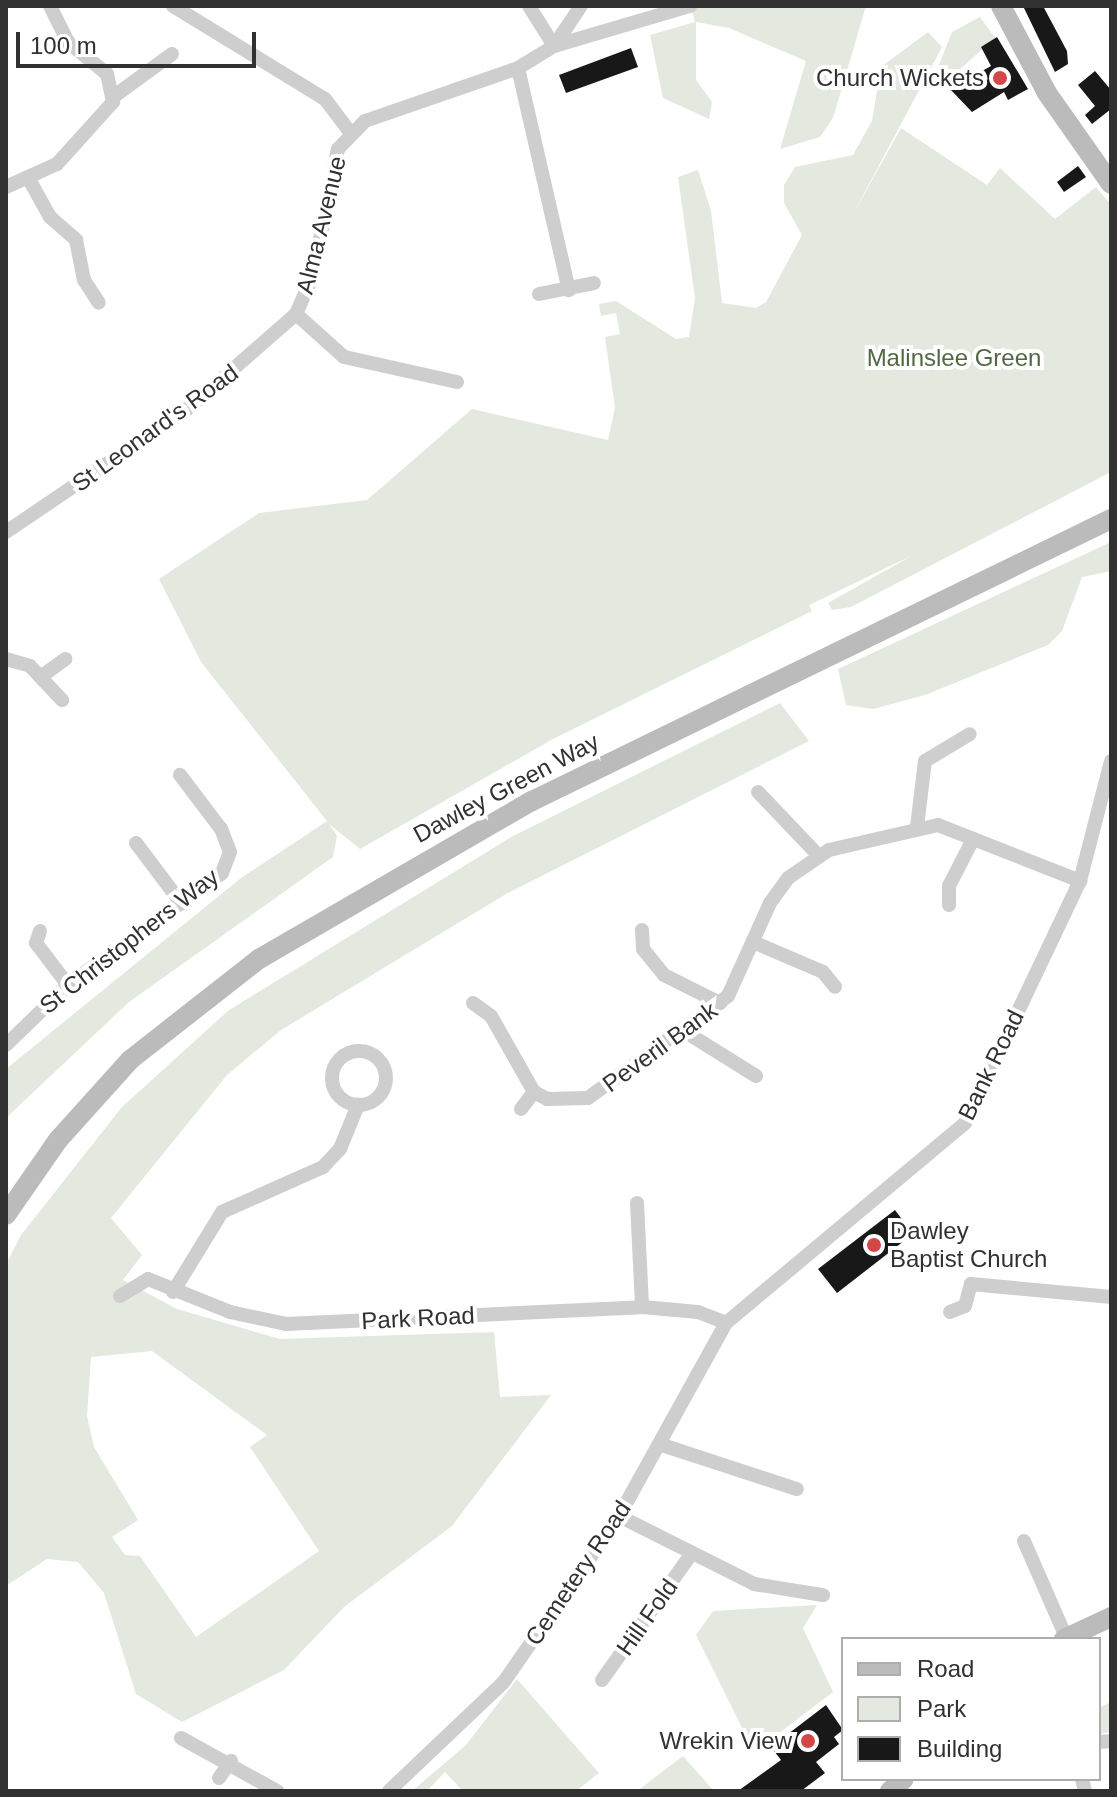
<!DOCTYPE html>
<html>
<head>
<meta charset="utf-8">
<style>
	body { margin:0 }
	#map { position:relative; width:1117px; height:1797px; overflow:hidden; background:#fff; font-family:Helvetica,sans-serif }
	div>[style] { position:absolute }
	.green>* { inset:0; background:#e3e9de }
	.building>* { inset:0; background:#181818 }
	.street>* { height:14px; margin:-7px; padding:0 7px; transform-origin:7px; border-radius:7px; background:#cecece }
	.street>.ring { margin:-7px; padding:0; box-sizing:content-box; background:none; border:14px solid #cecece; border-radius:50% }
	.secondary>* { height:20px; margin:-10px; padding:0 10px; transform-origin:10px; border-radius:10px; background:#bbb }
	.dots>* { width:22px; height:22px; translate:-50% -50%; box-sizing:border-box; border:4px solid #fff; border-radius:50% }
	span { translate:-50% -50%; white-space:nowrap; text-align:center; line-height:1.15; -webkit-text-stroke:8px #fff; paint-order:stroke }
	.poi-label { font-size:24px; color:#313131 }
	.right { translate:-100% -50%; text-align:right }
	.left { translate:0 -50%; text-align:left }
	.street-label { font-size:24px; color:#313131 }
	.park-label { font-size:24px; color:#526842 }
	.frame { position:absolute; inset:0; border:8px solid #313131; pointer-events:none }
	.legend { position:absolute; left:841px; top:1637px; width:260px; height:144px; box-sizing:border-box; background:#fff; border:2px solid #adadad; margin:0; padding:10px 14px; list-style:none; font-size:24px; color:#313131 }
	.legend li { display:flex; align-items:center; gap:16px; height:40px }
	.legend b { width:40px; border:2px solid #adadad }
	.scale { position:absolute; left:16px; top:32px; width:240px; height:36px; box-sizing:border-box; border:4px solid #313131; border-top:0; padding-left:10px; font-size:24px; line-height:28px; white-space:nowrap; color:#313131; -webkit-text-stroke:6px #fff; paint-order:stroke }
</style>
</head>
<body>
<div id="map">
	<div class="green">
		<i style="clip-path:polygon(691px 6px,866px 6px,833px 118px,820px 137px,780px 149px,806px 61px,729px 28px,696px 22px,696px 80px,712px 102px,709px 119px,663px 98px,650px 35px,695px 22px)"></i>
		<i style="clip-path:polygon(980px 17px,995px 38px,959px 70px,959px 84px,950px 89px,933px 80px,952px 32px)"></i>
		<i style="clip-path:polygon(928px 32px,942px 47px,851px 218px,901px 128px,987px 185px,1000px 168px,1055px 219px,1096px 187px,1111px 205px,1111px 472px,851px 607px,832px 610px,828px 603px,913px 555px,809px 605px,812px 611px,553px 739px,360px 849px,329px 824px,337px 836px,333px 857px,129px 1002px,6px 1118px,6px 1069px,241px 878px,327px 821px,201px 662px,159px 579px,259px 513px,367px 500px,472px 409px,608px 440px,615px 408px,605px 337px,620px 334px,616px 313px,601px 316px,599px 304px,616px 301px,676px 339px,689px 337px,695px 298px,678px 177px,698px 170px,711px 211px,722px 303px,756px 308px,766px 302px,802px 235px,784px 203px,784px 185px,795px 167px,853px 155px,872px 121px,881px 67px)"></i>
		<i style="clip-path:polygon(1111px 542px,1111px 571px,1082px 577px,1062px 631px,1048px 645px,925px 695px,873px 709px,846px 705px,838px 669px)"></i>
		<i style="clip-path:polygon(evenodd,780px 703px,809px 741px,506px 894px,281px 1030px,227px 1075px,111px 1218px,142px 1255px,123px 1280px,177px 1309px,280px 1339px,494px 1332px,500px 1397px,551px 1395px,452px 1526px,344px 1607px,284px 1670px,182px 1722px,136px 1694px,104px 1593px,78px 1562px,47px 1559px,6px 1586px,6px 1264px,21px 1235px,122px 1107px,229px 1010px,513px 836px,780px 703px,152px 1351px,267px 1435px,250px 1447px,319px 1551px,196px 1637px,140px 1556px,125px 1555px,112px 1537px,138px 1520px,94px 1447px,87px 1416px,91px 1357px,152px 1351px)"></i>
		<i style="clip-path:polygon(817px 1605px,803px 1628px,833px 1692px,754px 1752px,696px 1635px,713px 1611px)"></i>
		<i style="clip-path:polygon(517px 1679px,599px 1773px,576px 1791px,463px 1791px,445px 1772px,427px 1791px,412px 1791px,466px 1745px)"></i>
		<i style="clip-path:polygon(1111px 1702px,1111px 1732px,1099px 1734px,1099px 1708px)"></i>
		<i style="clip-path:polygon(683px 1756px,714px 1791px,637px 1791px)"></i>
	</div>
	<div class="building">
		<i style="clip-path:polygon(1023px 6px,1043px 6px,1067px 51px,1068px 64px,1055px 72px)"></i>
		<i style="clip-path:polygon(997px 37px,1028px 89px,1008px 100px,1004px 92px,972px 112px,950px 89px,991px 66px,981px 47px)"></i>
		<i style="clip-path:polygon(631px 48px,638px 67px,566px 93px,559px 75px)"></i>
		<i style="clip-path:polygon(1095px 71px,1111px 90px,1111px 109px,1092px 124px,1085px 115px,1095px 106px,1078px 85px)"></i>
		<i style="clip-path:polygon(1078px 166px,1086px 177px,1064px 192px,1057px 182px)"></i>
		<i style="clip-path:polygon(895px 1210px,913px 1234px,837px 1293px,818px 1269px)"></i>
		<i style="clip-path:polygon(826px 1705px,843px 1730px,834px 1737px,839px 1744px,816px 1762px,825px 1773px,801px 1791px,738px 1791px,781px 1760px,771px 1747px)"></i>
	</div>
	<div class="street">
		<i style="left:173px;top:6px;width:178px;rotate:31.5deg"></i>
		<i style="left:325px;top:99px;width:39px;rotate:53deg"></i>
		<i style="left:529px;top:6px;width:47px;rotate:58deg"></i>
		<i style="left:554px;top:46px;width:142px;rotate:-16.4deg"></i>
		<i style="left:518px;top:68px;width:228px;rotate:77.1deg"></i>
		<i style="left:113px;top:97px;width:73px;rotate:-36.1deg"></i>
		<i style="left:30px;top:181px;width:41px;rotate:60.9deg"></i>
		<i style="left:50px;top:217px;width:35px;rotate:41deg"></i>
		<i style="left:76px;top:240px;width:41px;rotate:78.7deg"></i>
		<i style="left:84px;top:280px;width:27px;rotate:57deg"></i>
		<i style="left:6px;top:187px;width:56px;rotate:-24.3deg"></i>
		<i style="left:57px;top:164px;width:84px;rotate:-47.9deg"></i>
		<i style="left:113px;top:102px;width:29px;rotate:-102deg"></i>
		<i style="left:107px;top:74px;width:50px;rotate:-140.6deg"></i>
		<i style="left:68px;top:42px;width:40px;rotate:-116.6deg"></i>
		<i style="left:539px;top:294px;width:56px;rotate:-11.3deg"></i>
		<i style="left:457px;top:382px;width:116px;rotate:-167.5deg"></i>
		<i style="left:344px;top:357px;width:64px;rotate:-138.1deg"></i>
		<i style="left:296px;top:314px;width:43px;rotate:-66.4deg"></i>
		<i style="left:313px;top:275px;width:128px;rotate:-78.8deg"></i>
		<i style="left:338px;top:149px;width:39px;rotate:-46deg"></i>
		<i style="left:365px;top:121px;width:162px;rotate:-19.1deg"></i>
		<i style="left:518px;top:68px;width:42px;rotate:-31.4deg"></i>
		<i style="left:554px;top:46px;width:48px;rotate:-56deg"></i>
		<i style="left:6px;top:532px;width:217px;rotate:-34.1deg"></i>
		<i style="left:186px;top:410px;width:146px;rotate:-41.1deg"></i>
		<i style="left:6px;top:659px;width:25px;rotate:16deg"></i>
		<i style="left:30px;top:666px;width:47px;rotate:46.7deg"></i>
		<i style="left:42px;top:676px;width:29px;rotate:-36deg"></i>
		<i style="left:758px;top:792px;width:88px;rotate:46.4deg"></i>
		<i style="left:917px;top:827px;width:66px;rotate:-83.1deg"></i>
		<i style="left:925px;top:761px;width:52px;rotate:-31deg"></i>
		<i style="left:136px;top:843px;width:76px;rotate:53deg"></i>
		<i style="left:949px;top:905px;width:19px;rotate:-90deg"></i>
		<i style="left:949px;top:886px;width:53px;rotate:-62.9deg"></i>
		<i style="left:642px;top:930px;width:19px;rotate:87deg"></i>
		<i style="left:643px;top:949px;width:33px;rotate:51deg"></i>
		<i style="left:664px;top:975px;width:63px;rotate:26.6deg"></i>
		<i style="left:40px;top:931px;width:13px;rotate:108deg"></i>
		<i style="left:36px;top:943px;width:53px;rotate:52.7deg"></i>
		<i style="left:753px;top:942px;width:76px;rotate:23.2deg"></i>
		<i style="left:823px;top:972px;width:19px;rotate:51deg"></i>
		<i style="left:473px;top:1003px;width:22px;rotate:36deg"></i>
		<i style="left:491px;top:1016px;width:87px;rotate:60.5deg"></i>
		<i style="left:534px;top:1092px;width:15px;rotate:28deg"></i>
		<i style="left:547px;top:1099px;width:41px;rotate:-1.4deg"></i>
		<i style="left:588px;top:1098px;width:173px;rotate:-36.1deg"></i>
		<i style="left:728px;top:996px;width:102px;rotate:-65.7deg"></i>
		<i style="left:770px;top:903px;width:31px;rotate:-54deg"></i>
		<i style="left:788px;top:878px;width:50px;rotate:-34.3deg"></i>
		<i style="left:829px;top:850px;width:112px;rotate:-12.9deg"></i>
		<i style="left:938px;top:825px;width:153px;rotate:21.5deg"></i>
		<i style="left:684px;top:1031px;width:85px;rotate:32deg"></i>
		<i style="left:6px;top:1045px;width:86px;rotate:-44.1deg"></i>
		<i style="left:68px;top:985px;width:190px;rotate:-36deg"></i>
		<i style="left:222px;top:873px;width:22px;rotate:-69deg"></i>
		<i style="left:230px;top:852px;width:25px;rotate:-111deg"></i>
		<i style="left:221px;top:829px;width:68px;rotate:-127.2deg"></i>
		<i class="ring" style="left:332px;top:1051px;width:40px;height:40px"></i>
		<i style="left:521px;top:1109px;width:21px;rotate:-53deg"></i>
		<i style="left:637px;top:1203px;width:104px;rotate:87.2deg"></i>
		<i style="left:173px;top:1292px;width:94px;rotate:-58.5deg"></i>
		<i style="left:222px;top:1212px;width:111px;rotate:-24deg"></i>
		<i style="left:323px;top:1167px;width:25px;rotate:-47deg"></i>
		<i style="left:340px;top:1149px;width:48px;rotate:-67.8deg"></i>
		<i style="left:120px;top:1296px;width:33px;rotate:-31deg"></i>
		<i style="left:148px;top:1279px;width:88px;rotate:21.9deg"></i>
		<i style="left:230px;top:1312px;width:57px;rotate:12.1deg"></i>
		<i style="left:286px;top:1324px;width:356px;rotate:-2.7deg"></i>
		<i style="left:642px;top:1307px;width:56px;rotate:5.1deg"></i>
		<i style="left:698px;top:1312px;width:30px;rotate:21deg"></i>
		<i style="left:950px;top:1312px;width:16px;rotate:-22deg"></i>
		<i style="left:965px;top:1306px;width:23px;rotate:-75deg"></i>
		<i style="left:971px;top:1284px;width:141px;rotate:5.3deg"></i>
		<i style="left:659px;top:1444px;width:145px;rotate:18.1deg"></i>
		<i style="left:619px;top:1516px;width:151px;rotate:26.7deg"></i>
		<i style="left:754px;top:1584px;width:70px;rotate:9.1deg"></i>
		<i style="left:1024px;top:1541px;width:105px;rotate:66.4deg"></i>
		<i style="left:602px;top:1680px;width:156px;rotate:-54.7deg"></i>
		<i style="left:181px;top:1738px;width:110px;rotate:28.9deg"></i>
		<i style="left:1099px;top:1742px;width:12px;rotate:-5deg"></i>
		<i style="left:219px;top:1778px;width:21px;rotate:-55deg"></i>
		<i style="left:1082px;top:1779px;width:12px;rotate:76deg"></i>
		<i style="left:389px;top:1791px;width:157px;rotate:-43.5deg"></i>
		<i style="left:503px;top:1683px;width:203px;rotate:-55.2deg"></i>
		<i style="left:619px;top:1516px;width:221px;rotate:-61deg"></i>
		<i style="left:726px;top:1323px;width:312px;rotate:-39.9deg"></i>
		<i style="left:965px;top:1123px;width:268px;rotate:-64.6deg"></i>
		<i style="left:1080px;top:881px;width:124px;rotate:-75.5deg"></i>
	</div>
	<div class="secondary">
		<i style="left:1001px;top:6px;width:98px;rotate:62.1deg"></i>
		<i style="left:1047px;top:93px;width:111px;rotate:54.9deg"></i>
		<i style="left:6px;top:1215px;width:91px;rotate:-55.3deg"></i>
		<i style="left:58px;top:1140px;width:108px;rotate:-48deg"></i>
		<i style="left:130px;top:1060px;width:164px;rotate:-38.1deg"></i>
		<i style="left:259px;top:959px;width:315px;rotate:-30.1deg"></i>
		<i style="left:532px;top:801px;width:644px;rotate:-25.97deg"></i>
		<i style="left:1064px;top:1639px;width:52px;rotate:-25.1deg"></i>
		<i style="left:890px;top:1791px;width:18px;rotate:-41deg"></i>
	</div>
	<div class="dots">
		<i style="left:1000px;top:78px;background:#d34749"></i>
		<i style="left:874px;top:1245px;background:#d34749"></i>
		<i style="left:808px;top:1741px;background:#d34749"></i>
	</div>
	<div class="poi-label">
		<span class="right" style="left:984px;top:78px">Church Wickets</span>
		<span class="left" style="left:890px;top:1245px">Dawley<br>Baptist Church</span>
		<span class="right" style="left:792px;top:1741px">Wrekin View</span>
	</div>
	<div class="street-label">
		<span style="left:321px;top:225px;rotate:-76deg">Alma Avenue</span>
		<span style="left:155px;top:428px;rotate:-36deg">St Leonard's Road</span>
		<span style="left:506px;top:788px;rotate:-28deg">Dawley Green Way</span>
		<span style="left:129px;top:941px;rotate:-38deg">St Christophers Way</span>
		<span style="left:660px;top:1047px;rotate:-36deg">Peveril Bank</span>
		<span style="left:991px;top:1065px;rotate:-64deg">Bank Road</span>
		<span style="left:418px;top:1318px;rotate:-3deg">Park Road</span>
		<span style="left:578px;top:1573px;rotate:-56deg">Cemetery Road</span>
		<span style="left:647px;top:1617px;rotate:-55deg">Hill Fold</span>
	</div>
	<div class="park-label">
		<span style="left:954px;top:358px">Malinslee Green</span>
	</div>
	<div class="frame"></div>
	<ul class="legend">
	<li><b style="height:10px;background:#bbb"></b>Road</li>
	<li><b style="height:22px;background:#e3e9de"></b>Park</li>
	<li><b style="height:22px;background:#181818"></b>Building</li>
	</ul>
	<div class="scale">100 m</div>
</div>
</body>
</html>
